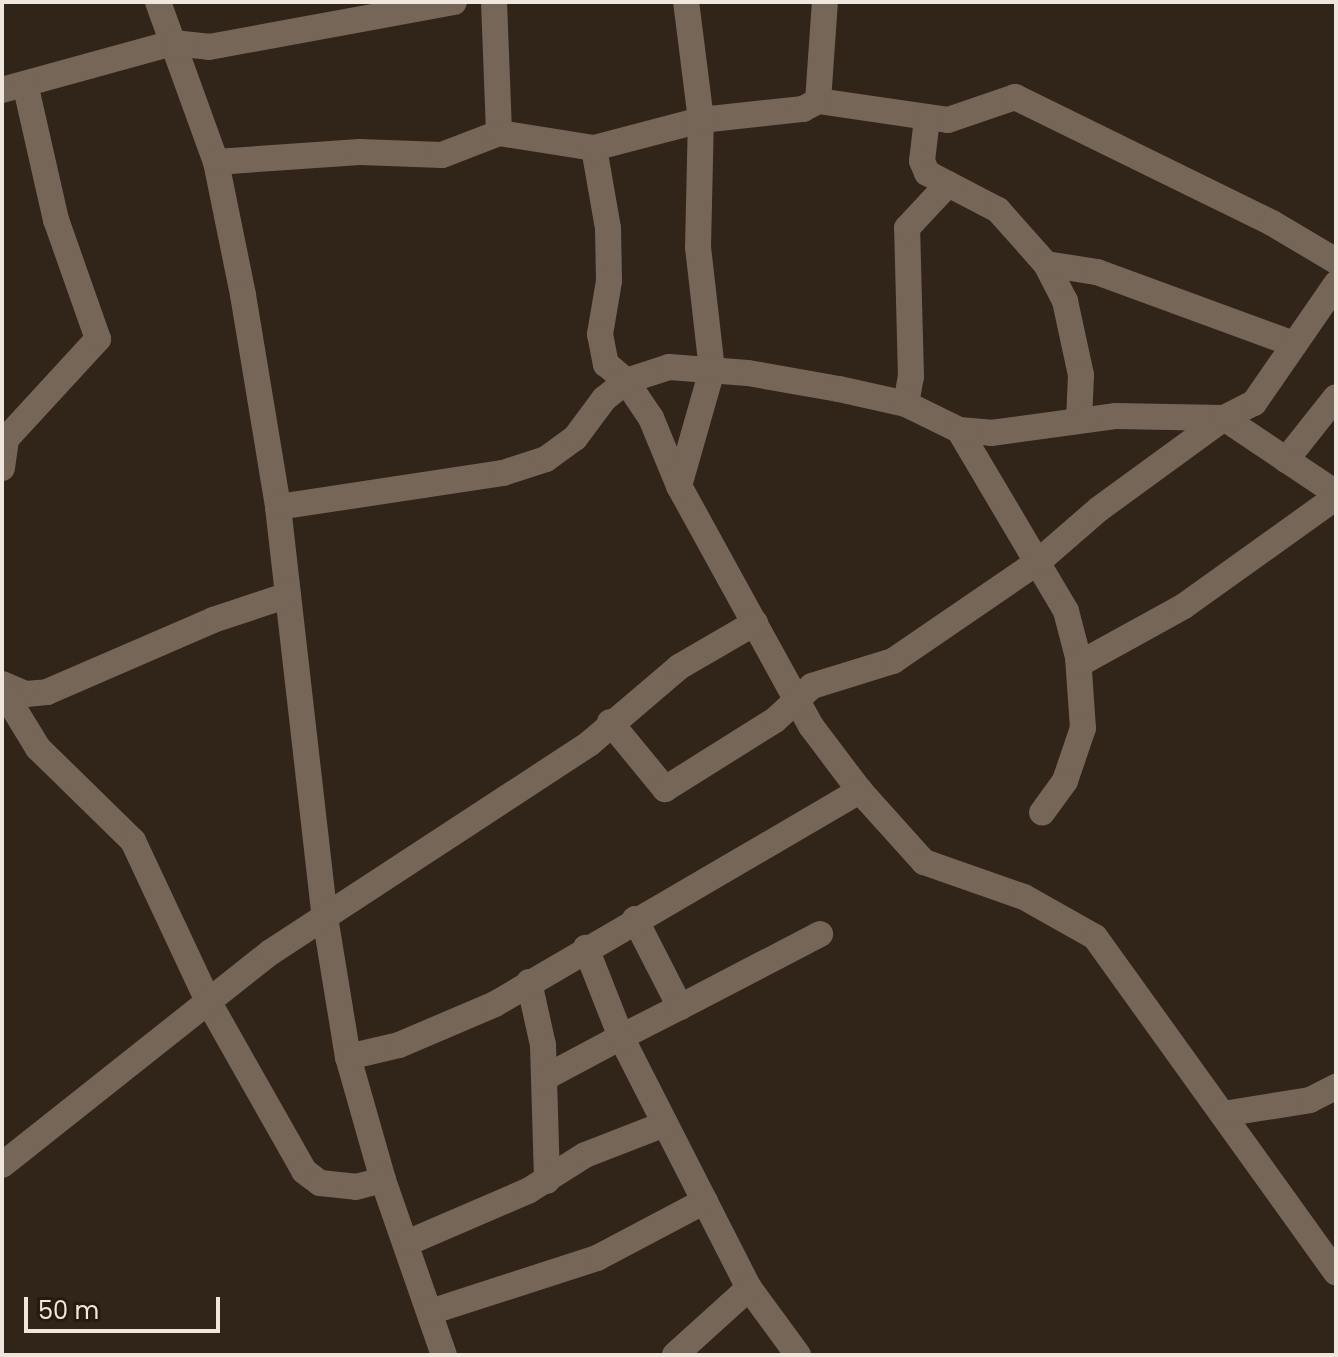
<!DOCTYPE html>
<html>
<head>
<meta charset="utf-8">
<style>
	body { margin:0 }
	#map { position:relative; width:1338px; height:1357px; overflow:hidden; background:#312418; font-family:Poppins,sans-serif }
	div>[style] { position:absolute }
	.minor>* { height:26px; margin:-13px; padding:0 13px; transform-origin:13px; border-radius:13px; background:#756658 }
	span { translate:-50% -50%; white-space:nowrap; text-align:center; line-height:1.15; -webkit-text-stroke:6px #271b0f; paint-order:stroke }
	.frame { position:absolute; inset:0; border:4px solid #efe6de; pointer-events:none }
	.scale { position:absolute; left:24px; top:1297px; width:196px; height:36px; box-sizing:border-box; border:4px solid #efe6de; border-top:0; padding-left:10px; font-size:24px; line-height:28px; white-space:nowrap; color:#efe6de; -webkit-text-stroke:6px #271b0f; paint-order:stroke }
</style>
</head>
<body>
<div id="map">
	<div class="minor">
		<i style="left:158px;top:2px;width:170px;rotate:70.1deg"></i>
		<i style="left:216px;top:162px;width:136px;rotate:78.5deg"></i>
		<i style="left:243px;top:295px;width:215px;rotate:80.6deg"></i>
		<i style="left:278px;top:507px;width:413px;rotate:83.5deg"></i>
		<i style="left:325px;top:917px;width:142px;rotate:80.7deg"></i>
		<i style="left:348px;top:1057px;width:128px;rotate:74.1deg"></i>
		<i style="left:383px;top:1180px;width:185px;rotate:70.8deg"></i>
		<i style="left:494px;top:2px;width:131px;rotate:87.8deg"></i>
		<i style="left:2px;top:90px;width:177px;rotate:-15.4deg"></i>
		<i style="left:173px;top:43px;width:36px;rotate:6deg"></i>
		<i style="left:209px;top:47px;width:249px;rotate:-10.4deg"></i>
		<i style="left:818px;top:101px;width:131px;rotate:8.3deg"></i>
		<i style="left:948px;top:120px;width:71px;rotate:-18.9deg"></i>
		<i style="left:1015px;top:97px;width:286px;rotate:26.1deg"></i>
		<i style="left:1272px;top:223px;width:74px;rotate:30.7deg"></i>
		<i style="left:927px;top:119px;width:42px;rotate:96.8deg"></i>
		<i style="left:922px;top:161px;width:13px;rotate:67deg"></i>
		<i style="left:927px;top:173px;width:80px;rotate:27.5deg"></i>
		<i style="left:998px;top:210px;width:72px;rotate:48.4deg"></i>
		<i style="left:1046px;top:264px;width:42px;rotate:62.8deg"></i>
		<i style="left:1065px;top:301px;width:76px;rotate:77.8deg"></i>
		<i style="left:1081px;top:375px;width:45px;rotate:92.5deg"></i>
		<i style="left:594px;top:148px;width:81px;rotate:80.1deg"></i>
		<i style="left:608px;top:228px;width:53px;rotate:88.9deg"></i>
		<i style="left:609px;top:281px;width:54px;rotate:99.6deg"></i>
		<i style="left:600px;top:334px;width:31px;rotate:79deg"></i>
		<i style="left:606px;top:364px;width:26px;rotate:40deg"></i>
		<i style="left:626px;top:381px;width:45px;rotate:56deg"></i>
		<i style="left:651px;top:418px;width:74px;rotate:67.6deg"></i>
		<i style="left:679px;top:486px;width:274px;rotate:61.2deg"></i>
		<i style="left:811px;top:726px;width:81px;rotate:53deg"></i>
		<i style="left:860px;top:791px;width:96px;rotate:48deg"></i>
		<i style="left:924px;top:862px;width:106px;rotate:19.3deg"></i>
		<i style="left:1024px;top:897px;width:81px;rotate:29.4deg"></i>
		<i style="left:1095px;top:937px;width:413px;rotate:54.3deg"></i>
		<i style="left:216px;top:162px;width:144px;rotate:-4deg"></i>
		<i style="left:360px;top:152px;width:82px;rotate:2.1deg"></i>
		<i style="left:442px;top:155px;width:61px;rotate:-21.1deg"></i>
		<i style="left:499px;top:133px;width:96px;rotate:9deg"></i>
		<i style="left:594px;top:148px;width:111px;rotate:-14.7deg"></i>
		<i style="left:701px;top:120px;width:103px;rotate:-6.2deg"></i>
		<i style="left:803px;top:109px;width:17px;rotate:-28deg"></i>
		<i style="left:818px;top:101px;width:99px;rotate:-86deg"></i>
		<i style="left:1046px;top:264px;width:52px;rotate:8.9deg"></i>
		<i style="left:1097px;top:272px;width:210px;rotate:20.1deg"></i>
		<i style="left:906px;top:404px;width:27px;rotate:-80deg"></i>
		<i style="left:911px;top:377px;width:149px;rotate:-91.5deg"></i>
		<i style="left:907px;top:228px;width:60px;rotate:-47deg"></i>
		<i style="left:959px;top:430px;width:210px;rotate:59.4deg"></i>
		<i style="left:1066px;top:611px;width:48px;rotate:75.4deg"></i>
		<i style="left:1078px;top:657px;width:71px;rotate:86deg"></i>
		<i style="left:1083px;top:728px;width:56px;rotate:108.8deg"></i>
		<i style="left:1065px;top:781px;width:39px;rotate:126deg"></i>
		<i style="left:1286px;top:460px;width:80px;rotate:-51.6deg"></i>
		<i style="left:2px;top:468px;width:29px;rotate:-82deg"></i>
		<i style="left:6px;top:439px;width:136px;rotate:-47.4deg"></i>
		<i style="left:98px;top:339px;width:126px;rotate:-109.4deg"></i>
		<i style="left:56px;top:220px;width:139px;rotate:-102.8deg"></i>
		<i style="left:679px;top:486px;width:121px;rotate:-74.1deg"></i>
		<i style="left:712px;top:370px;width:123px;rotate:-96.5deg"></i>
		<i style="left:698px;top:248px;width:128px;rotate:-88.7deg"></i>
		<i style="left:701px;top:120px;width:119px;rotate:-97.2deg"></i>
		<i style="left:278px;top:507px;width:228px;rotate:-8.6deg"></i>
		<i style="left:503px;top:473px;width:45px;rotate:-18deg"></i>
		<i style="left:546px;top:459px;width:36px;rotate:-36deg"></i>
		<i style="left:575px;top:438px;width:49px;rotate:-53.4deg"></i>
		<i style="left:604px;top:399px;width:28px;rotate:-39deg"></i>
		<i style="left:626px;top:381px;width:45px;rotate:-18deg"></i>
		<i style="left:669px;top:367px;width:79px;rotate:4.3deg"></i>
		<i style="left:748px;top:373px;width:92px;rotate:10deg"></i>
		<i style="left:839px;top:389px;width:69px;rotate:12.6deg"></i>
		<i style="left:906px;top:404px;width:59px;rotate:26.1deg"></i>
		<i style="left:959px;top:430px;width:32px;rotate:5deg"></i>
		<i style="left:991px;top:433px;width:125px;rotate:-7.8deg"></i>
		<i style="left:1115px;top:416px;width:109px;rotate:1.1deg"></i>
		<i style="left:1224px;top:418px;width:135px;rotate:33.8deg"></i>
		<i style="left:1079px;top:664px;width:120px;rotate:-28.9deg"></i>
		<i style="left:1184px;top:606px;width:187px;rotate:-35.6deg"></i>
		<i style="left:2px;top:684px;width:26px;rotate:23deg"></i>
		<i style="left:26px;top:694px;width:21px;rotate:-5deg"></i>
		<i style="left:47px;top:692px;width:181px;rotate:-23.4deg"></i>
		<i style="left:213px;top:620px;width:79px;rotate:-18.4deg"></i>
		<i style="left:2px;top:689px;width:69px;rotate:58.6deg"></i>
		<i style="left:38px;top:748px;width:133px;rotate:44.4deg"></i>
		<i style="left:133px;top:841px;width:177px;rotate:64.9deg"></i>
		<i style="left:208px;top:1001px;width:195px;rotate:60.5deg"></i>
		<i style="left:304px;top:1171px;width:20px;rotate:37deg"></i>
		<i style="left:320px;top:1183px;width:36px;rotate:6deg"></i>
		<i style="left:356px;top:1187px;width:28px;rotate:-15deg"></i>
		<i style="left:610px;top:722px;width:87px;rotate:50.6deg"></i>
		<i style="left:665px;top:789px;width:130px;rotate:-32.1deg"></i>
		<i style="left:775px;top:720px;width:50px;rotate:-42.6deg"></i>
		<i style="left:812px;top:686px;width:85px;rotate:-17.2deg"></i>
		<i style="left:893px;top:661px;width:177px;rotate:-34.4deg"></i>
		<i style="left:1039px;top:561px;width:79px;rotate:-40.9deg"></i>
		<i style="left:1099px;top:509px;width:155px;rotate:-36.1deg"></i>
		<i style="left:1224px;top:418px;width:34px;rotate:-27deg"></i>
		<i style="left:1254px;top:403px;width:145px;rotate:-55.4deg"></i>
		<i style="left:635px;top:919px;width:99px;rotate:62.9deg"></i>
		<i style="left:680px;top:1007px;width:66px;rotate:153deg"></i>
		<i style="left:621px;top:1037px;width:282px;rotate:63deg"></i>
		<i style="left:749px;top:1288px;width:83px;rotate:53.8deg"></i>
		<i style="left:529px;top:982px;width:65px;rotate:77.5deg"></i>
		<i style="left:543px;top:1045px;width:136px;rotate:88.3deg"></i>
		<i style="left:680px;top:1007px;width:158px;rotate:-27.5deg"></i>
		<i style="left:348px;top:1057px;width:52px;rotate:-13.2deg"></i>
		<i style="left:399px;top:1045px;width:104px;rotate:-23.1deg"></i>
		<i style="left:495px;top:1004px;width:423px;rotate:-30.3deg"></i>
		<i style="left:546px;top:1077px;width:85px;rotate:-28.1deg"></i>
		<i style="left:621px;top:1037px;width:96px;rotate:-111.5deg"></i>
		<i style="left:1223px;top:1114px;width:88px;rotate:-9.1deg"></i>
		<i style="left:1310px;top:1100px;width:29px;rotate:-27deg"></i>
		<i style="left:2px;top:1165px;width:343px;rotate:-38.4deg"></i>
		<i style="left:271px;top:952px;width:381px;rotate:-33.2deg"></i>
		<i style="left:590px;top:743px;width:117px;rotate:-40.5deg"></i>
		<i style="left:679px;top:667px;width:88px;rotate:-30.1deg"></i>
		<i style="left:407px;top:1243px;width:132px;rotate:-23.3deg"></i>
		<i style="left:528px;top:1191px;width:67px;rotate:-32.3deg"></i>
		<i style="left:585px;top:1155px;width:86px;rotate:-21.2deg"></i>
		<i style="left:430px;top:1312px;width:176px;rotate:-17.9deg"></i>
		<i style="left:597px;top:1258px;width:122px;rotate:-27.8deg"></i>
		<i style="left:675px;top:1355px;width:100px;rotate:-42.2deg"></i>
	</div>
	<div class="frame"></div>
	<div class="scale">50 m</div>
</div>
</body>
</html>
